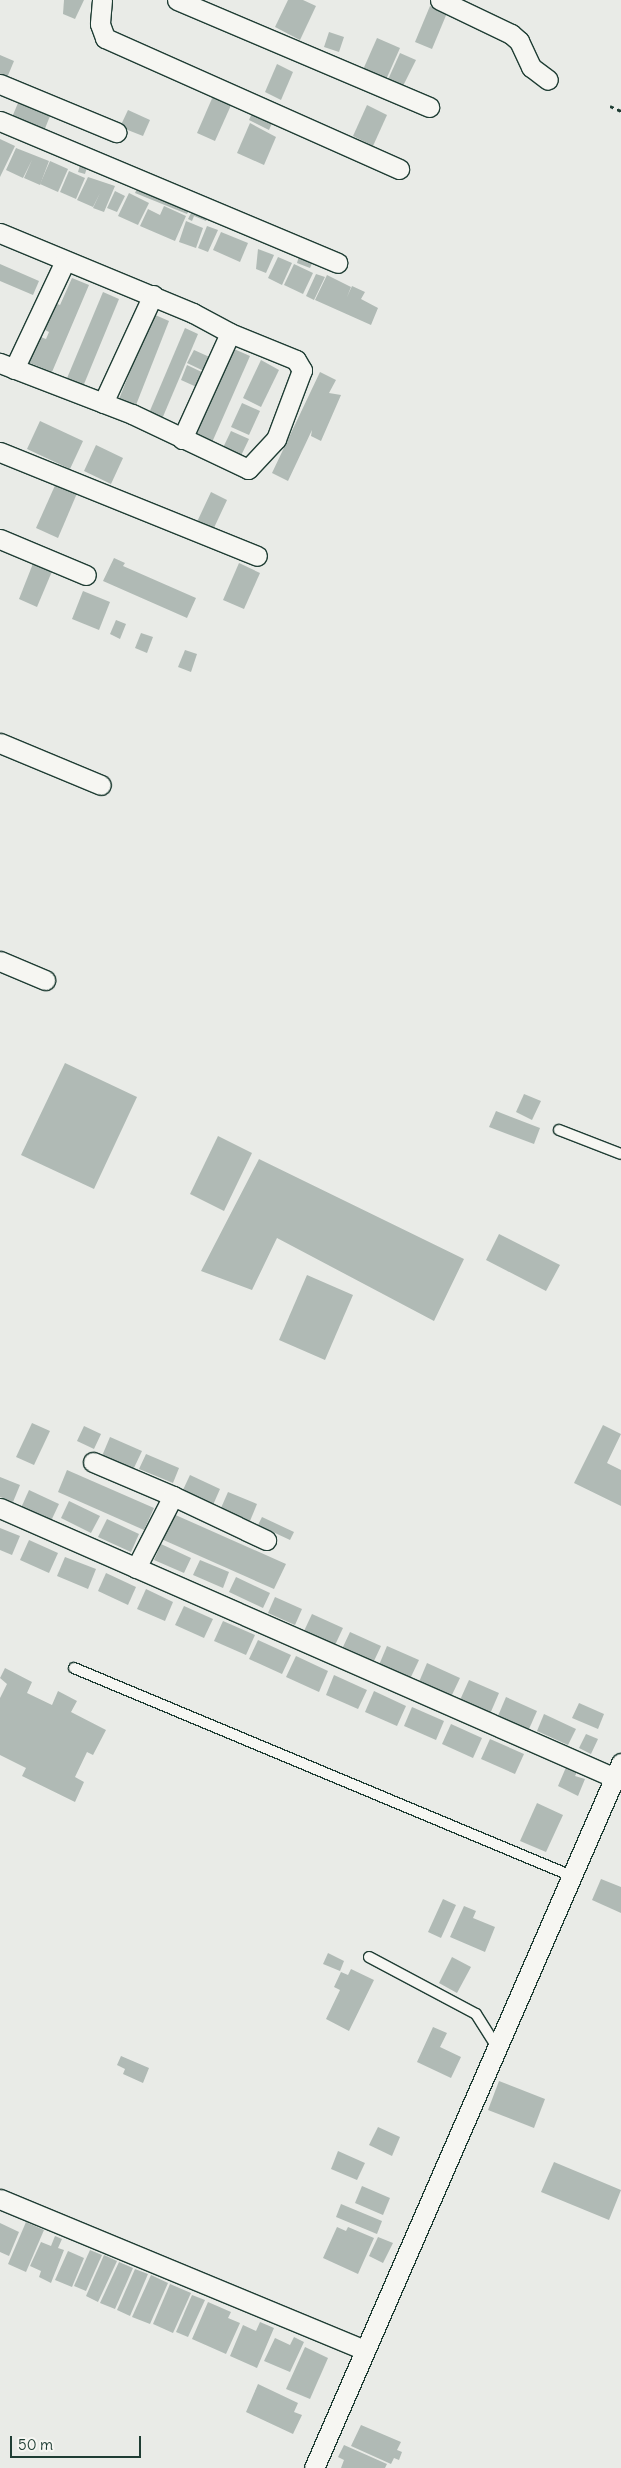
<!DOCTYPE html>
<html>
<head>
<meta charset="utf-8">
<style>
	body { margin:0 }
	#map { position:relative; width:621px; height:2468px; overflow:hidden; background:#e9ebe7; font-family:Delius,sans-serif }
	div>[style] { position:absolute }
	.building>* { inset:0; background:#b0bab5 }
	.path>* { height:3px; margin-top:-1.5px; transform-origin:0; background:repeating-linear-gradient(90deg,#1f3d34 0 4px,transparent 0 8px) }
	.roads { filter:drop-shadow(1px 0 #1f3d34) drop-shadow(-1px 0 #1f3d34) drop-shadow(0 1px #1f3d34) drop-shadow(0 -1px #1f3d34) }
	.service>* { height:10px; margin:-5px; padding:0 5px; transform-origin:5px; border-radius:5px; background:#f6f6f2 }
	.minor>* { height:19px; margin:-9.5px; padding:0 9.5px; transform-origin:9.5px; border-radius:9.5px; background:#f6f6f2 }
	span { translate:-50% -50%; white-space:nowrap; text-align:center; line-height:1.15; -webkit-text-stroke:5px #f6f6f2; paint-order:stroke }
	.scale { position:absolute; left:10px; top:2436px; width:131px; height:22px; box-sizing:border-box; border:2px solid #1f3d34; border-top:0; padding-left:6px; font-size:15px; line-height:18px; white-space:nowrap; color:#1f3d34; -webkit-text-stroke:4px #f6f6f2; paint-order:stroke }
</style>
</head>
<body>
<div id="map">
	<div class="building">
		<i style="clip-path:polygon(64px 0,84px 0,75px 19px,63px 14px)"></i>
		<i style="clip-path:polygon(288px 0,303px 0,316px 6px,300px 40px,275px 27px)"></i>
		<i style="clip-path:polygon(430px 6px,447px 13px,432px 49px,415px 42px)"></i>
		<i style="clip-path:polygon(329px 32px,344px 37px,339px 52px,324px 47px)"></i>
		<i style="clip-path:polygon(377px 38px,400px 48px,385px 82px,362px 72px)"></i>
		<i style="clip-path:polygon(400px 53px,416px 60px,401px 90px,386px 84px)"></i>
		<i style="clip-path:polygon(0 55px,14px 61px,4px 85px,0 83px)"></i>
		<i style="clip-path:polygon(277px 64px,293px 72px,281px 100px,265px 92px)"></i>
		<i style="clip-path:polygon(214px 94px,232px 103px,215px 141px,197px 133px)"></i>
		<i style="clip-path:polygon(18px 103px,50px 116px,42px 136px,10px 122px)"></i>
		<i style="clip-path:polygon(367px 105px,387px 115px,373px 146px,353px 136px)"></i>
		<i style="clip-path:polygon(128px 110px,150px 120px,143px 136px,120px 127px)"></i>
		<i style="clip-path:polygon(253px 111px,273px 121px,269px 130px,249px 120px)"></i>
		<i style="clip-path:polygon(250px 123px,276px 137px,264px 165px,237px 153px)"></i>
		<i style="clip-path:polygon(0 139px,15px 146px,0 177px)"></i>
		<i style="clip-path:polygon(16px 148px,49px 161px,40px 185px,24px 178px,32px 160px,23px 178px,6px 170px)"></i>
		<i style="clip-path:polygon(72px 158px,88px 164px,85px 174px,78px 172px,80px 165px,71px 162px)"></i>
		<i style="clip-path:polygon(50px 161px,68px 169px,58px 192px,40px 184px)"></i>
		<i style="clip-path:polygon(69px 171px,85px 178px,76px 199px,60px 192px)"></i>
		<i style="clip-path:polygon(88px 177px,115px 186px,104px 212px,93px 208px,100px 193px,93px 207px,77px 200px)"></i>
		<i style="clip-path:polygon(138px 186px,190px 208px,187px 214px,135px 193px)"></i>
		<i style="clip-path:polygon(115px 191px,125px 196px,117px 212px,107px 208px)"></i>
		<i style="clip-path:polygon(129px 193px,149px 203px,138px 225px,118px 216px)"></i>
		<i style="clip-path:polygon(164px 206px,186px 216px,175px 241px,140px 226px,148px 209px,160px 215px)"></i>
		<i style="clip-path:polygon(193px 209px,208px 216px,206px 221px,194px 216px,192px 221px,188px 219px)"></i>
		<i style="clip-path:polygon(186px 221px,203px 228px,196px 248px,179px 242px)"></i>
		<i style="clip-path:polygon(207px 226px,218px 230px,208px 252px,198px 248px)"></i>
		<i style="clip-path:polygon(221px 232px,248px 243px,240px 262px,213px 250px)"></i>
		<i style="clip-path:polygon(258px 249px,274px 255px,266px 273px,256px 269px)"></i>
		<i style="clip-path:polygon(299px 256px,313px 261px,310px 268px,297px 263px)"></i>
		<i style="clip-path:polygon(278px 257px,292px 263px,282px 285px,268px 278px)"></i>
		<i style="clip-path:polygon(0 264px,39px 281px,33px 295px,0 281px)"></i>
		<i style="clip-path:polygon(294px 264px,313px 273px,303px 294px,284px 285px)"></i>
		<i style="clip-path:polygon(316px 274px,325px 277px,314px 300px,306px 296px)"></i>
		<i style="clip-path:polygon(327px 275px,351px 287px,347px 297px,352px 286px,365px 292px,361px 299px,378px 308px,371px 325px,315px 300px)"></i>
		<i style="clip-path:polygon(72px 278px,89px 285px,52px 372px,25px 361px,35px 335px,46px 339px,49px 332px,39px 327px,50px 301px,60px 305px)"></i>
		<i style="clip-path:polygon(103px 292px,119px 299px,82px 389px,65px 383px)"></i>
		<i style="clip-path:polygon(153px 314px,169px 321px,136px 405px,119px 399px)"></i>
		<i style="clip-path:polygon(185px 328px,198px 334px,162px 419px,149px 413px)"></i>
		<i style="clip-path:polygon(234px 349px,250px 356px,210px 447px,194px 440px)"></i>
		<i style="clip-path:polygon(194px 350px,214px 359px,208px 373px,187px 363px)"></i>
		<i style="clip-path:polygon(261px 360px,279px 370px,261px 407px,243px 398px)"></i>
		<i style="clip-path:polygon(187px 365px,208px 375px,201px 389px,181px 380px)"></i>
		<i style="clip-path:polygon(320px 372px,336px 380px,329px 393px,341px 395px,321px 441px,311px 436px,312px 430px,288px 481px,272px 473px)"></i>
		<i style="clip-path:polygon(242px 403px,260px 411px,249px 435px,231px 427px)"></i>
		<i style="clip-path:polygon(40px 421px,83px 441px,70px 469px,27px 449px)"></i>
		<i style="clip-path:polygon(231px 431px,249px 439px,239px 460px,221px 452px)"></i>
		<i style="clip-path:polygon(96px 445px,123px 458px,111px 484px,84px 471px)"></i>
		<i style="clip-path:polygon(57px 481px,78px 491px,58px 538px,36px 528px)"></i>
		<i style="clip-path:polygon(211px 492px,227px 500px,212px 532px,196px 524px)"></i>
		<i style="clip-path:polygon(114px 558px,125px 563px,123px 566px,196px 598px,187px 618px,103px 581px)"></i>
		<i style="clip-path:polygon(34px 561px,53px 569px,37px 607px,19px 599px)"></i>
		<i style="clip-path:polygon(239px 563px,260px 573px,244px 609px,223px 600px)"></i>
		<i style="clip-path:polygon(83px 591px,110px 602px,99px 630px,72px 619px)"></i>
		<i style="clip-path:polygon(116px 620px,126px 624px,120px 639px,110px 634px)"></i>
		<i style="clip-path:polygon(141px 633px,153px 637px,147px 653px,135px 648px)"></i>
		<i style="clip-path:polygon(185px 650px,197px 654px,191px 672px,178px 667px)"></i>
		<i style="clip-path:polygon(65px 1063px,137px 1097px,94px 1189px,21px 1155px)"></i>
		<i style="clip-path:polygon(524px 1094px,541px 1101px,532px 1120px,516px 1112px)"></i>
		<i style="clip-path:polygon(496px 1111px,540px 1128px,534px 1144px,489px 1127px)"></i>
		<i style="clip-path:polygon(218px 1136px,252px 1153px,224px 1211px,190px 1194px)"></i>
		<i style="clip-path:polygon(259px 1159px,464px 1259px,434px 1321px,277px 1238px,252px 1290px,201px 1271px)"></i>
		<i style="clip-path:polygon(499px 1234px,560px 1265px,546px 1291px,486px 1260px)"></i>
		<i style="clip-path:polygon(307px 1275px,353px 1295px,325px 1360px,279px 1340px)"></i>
		<i style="clip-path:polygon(32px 1423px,50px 1431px,34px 1465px,16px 1457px)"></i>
		<i style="clip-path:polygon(603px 1425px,621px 1434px,607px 1463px,621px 1470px,621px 1506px,574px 1483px)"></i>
		<i style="clip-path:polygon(84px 1426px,101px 1434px,94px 1449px,77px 1441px)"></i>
		<i style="clip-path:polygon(110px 1437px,142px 1451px,133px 1470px,102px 1456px)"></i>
		<i style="clip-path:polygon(146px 1454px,179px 1468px,173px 1483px,139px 1469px)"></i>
		<i style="clip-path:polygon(67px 1470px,154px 1508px,144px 1530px,58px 1492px)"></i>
		<i style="clip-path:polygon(190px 1475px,220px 1489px,213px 1505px,182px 1492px)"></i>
		<i style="clip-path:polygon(0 1477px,20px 1485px,13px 1502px,0 1497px)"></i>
		<i style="clip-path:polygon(29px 1490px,59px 1504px,51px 1521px,21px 1508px)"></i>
		<i style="clip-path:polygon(228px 1492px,257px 1504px,250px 1521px,221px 1508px)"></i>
		<i style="clip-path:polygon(69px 1501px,100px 1516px,91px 1533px,61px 1518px)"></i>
		<i style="clip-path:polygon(171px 1513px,286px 1564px,274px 1589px,159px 1538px)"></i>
		<i style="clip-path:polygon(262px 1517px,294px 1532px,290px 1540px,258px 1525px)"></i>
		<i style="clip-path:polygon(107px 1519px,139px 1534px,131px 1552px,98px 1537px)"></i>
		<i style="clip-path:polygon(0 1528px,20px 1536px,12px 1555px,0 1550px)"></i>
		<i style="clip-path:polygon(29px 1540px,58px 1553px,49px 1573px,20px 1560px)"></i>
		<i style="clip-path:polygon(161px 1544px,191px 1558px,184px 1573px,154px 1560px)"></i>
		<i style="clip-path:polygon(65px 1557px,96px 1569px,88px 1589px,57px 1576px)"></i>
		<i style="clip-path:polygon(200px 1560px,229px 1572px,223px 1588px,193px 1575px)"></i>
		<i style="clip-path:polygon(106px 1573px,136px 1587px,128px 1605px,98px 1591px)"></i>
		<i style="clip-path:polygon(236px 1577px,270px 1593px,263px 1608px,229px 1592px)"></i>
		<i style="clip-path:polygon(146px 1589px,173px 1602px,165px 1621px,137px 1609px)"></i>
		<i style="clip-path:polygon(275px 1597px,302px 1609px,295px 1625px,268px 1613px)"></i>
		<i style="clip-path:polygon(184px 1606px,213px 1619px,204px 1638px,175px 1625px)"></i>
		<i style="clip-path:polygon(312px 1614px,343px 1628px,335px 1645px,304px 1631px)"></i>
		<i style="clip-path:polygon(223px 1621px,255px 1635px,246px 1655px,214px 1641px)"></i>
		<i style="clip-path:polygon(350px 1632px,381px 1646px,374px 1661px,343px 1647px)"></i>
		<i style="clip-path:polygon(258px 1640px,291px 1655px,282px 1674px,249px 1659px)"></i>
		<i style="clip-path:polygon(387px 1646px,419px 1660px,410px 1679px,379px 1665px)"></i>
		<i style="clip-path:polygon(296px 1656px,328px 1671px,319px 1692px,286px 1677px)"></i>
		<i style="clip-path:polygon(427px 1663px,460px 1678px,451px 1697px,419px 1682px)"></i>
		<i style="clip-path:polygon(5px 1668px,32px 1682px,27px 1693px,52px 1705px,58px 1691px,77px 1701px,71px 1712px,106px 1730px,93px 1755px,87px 1752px,75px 1777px,84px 1782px,75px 1802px,22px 1776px,26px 1768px,0 1755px,0 1698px,7px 1684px,0 1678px)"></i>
		<i style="clip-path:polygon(334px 1675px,367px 1690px,358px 1709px,326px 1695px)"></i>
		<i style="clip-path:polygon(469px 1680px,499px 1693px,490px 1714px,460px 1700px)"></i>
		<i style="clip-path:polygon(374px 1691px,406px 1706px,397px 1726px,365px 1712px)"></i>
		<i style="clip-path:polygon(506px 1697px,537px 1711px,529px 1729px,498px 1716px)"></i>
		<i style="clip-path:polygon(579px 1703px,604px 1714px,598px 1729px,572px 1718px)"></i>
		<i style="clip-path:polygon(412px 1707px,444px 1721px,436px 1740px,404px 1726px)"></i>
		<i style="clip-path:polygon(544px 1714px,576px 1729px,568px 1745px,537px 1731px)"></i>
		<i style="clip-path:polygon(451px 1724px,482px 1738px,473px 1758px,442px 1744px)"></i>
		<i style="clip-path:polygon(586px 1734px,598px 1739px,591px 1754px,579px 1748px)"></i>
		<i style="clip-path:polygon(490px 1739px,524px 1754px,515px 1774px,481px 1759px)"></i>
		<i style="clip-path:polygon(567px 1765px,578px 1770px,575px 1776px,585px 1779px,578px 1796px,558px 1786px)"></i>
		<i style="clip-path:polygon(537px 1803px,563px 1815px,546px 1852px,520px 1841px)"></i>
		<i style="clip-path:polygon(601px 1879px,621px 1887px,621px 1913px,592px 1900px)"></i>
		<i style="clip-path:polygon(443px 1899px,456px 1905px,441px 1938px,428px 1932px)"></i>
		<i style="clip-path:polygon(464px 1906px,476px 1911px,473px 1918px,495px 1927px,485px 1952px,450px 1937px)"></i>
		<i style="clip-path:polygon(328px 1953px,344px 1961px,340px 1971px,323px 1964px)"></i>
		<i style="clip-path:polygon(452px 1957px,471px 1967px,457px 1993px,439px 1983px)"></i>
		<i style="clip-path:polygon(351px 1969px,374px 1980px,349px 2031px,326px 2019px,340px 1990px,334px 1987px,341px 1972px,348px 1975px)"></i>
		<i style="clip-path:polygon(433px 2027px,447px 2033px,440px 2047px,461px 2057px,451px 2078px,417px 2062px)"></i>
		<i style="clip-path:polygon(121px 2056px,149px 2068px,143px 2083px,123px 2074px,125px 2069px,117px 2065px)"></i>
		<i style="clip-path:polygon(499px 2081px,545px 2099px,534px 2128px,488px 2110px)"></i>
		<i style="clip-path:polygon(378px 2127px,400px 2137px,392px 2156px,369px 2145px)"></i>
		<i style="clip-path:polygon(338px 2151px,365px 2163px,357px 2180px,331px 2169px)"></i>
		<i style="clip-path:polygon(554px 2162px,621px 2190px,609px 2220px,541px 2192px)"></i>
		<i style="clip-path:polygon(362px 2186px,390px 2198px,383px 2215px,355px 2203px)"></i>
		<i style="clip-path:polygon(341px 2204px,382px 2221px,377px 2234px,336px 2217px)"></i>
		<i style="clip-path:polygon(26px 2222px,44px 2230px,26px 2272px,8px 2264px)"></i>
		<i style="clip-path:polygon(0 2223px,19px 2232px,9px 2256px,0 2252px)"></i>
		<i style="clip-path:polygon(337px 2227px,346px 2231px,348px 2227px,374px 2238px,358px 2274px,323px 2258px)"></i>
		<i style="clip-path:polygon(55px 2236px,62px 2239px,58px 2248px,64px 2250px,51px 2283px,39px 2277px,41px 2271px,30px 2266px,41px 2242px,51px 2246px)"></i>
		<i style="clip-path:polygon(378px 2237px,393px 2243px,383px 2263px,369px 2256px)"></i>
		<i style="clip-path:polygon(90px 2250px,102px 2255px,86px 2291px,74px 2286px)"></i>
		<i style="clip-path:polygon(68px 2251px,84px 2258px,72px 2287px,55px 2280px)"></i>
		<i style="clip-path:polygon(104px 2255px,117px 2261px,98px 2302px,86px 2296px)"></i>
		<i style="clip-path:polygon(119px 2262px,133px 2268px,115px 2309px,100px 2303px)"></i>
		<i style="clip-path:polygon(135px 2269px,148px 2274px,130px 2316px,117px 2310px)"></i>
		<i style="clip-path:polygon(151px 2275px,168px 2283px,150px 2324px,132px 2317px)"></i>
		<i style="clip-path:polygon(170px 2284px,191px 2293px,173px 2333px,153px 2324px)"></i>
		<i style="clip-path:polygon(192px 2295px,205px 2300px,188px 2337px,176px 2332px)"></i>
		<i style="clip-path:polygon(208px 2302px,231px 2312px,228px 2318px,240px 2323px,226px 2354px,192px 2339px)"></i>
		<i style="clip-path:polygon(260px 2322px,274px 2328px,257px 2368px,230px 2356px,243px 2325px,256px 2331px)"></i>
		<i style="clip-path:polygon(294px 2337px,304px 2342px,290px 2372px,264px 2361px,275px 2338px,290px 2345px)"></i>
		<i style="clip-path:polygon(305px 2347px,328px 2358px,310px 2399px,286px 2389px)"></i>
		<i style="clip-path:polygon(258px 2384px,298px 2403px,294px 2412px,302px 2415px,293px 2434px,246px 2412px)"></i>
		<i style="clip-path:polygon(361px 2425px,401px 2442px,397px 2450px,402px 2452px,399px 2460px,394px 2458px,391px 2464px,351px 2446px)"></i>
		<i style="clip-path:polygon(344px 2445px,387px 2464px,385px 2468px,341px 2468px,344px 2460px,338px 2457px)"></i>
	</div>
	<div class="path">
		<i style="left:610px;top:106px;width:12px;rotate:24deg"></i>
	</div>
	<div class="roads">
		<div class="service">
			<i style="left:559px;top:1130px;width:66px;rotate:21.2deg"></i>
			<i style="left:74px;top:1668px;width:542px;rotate:22.68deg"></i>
			<i style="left:369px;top:1957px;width:121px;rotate:28deg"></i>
			<i style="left:476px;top:2014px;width:41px;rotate:57.8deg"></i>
		</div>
		<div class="minor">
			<i style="left:102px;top:0;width:24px;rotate:95deg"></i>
			<i style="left:100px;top:24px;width:15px;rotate:70deg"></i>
			<i style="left:105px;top:38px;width:322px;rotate:24deg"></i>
			<i style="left:177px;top:0;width:274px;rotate:23deg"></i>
			<i style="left:440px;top:0;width:79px;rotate:25.6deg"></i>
			<i style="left:511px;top:34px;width:11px;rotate:41deg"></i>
			<i style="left:519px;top:41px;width:29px;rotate:65deg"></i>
			<i style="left:531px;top:67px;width:21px;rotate:37deg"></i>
			<i style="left:0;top:84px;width:126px;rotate:22.5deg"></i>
			<i style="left:0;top:121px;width:366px;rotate:22.8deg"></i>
			<i style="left:0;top:233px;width:209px;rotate:22.5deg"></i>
			<i style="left:193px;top:313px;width:42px;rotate:28.4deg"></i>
			<i style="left:230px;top:333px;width:71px;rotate:22.2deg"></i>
			<i style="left:296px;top:360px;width:12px;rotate:59deg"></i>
			<i style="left:302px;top:370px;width:74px;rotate:110.6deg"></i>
			<i style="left:276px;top:439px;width:41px;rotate:133deg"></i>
			<i style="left:248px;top:469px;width:128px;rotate:-154.6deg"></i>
			<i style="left:132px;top:414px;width:142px;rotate:-158.9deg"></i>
			<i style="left:14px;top:369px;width:119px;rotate:-64.7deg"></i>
			<i style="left:103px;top:403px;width:119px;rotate:-65.2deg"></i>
			<i style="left:182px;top:439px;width:116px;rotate:-65.6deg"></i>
			<i style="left:0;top:452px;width:277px;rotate:22deg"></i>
			<i style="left:0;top:539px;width:93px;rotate:22.7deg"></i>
			<i style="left:0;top:743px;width:109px;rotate:22.6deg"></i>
			<i style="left:0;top:961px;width:49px;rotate:22.9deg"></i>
			<i style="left:93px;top:1462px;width:87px;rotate:23deg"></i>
			<i style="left:0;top:1508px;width:672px;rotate:23.7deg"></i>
			<i style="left:136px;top:1568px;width:81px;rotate:-62.8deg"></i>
			<i style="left:173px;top:1496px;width:103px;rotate:25.3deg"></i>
			<i style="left:0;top:2199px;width:395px;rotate:22.5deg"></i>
			<i style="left:314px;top:2468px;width:769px;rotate:-66.47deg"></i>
		</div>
	</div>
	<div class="scale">50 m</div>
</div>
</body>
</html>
